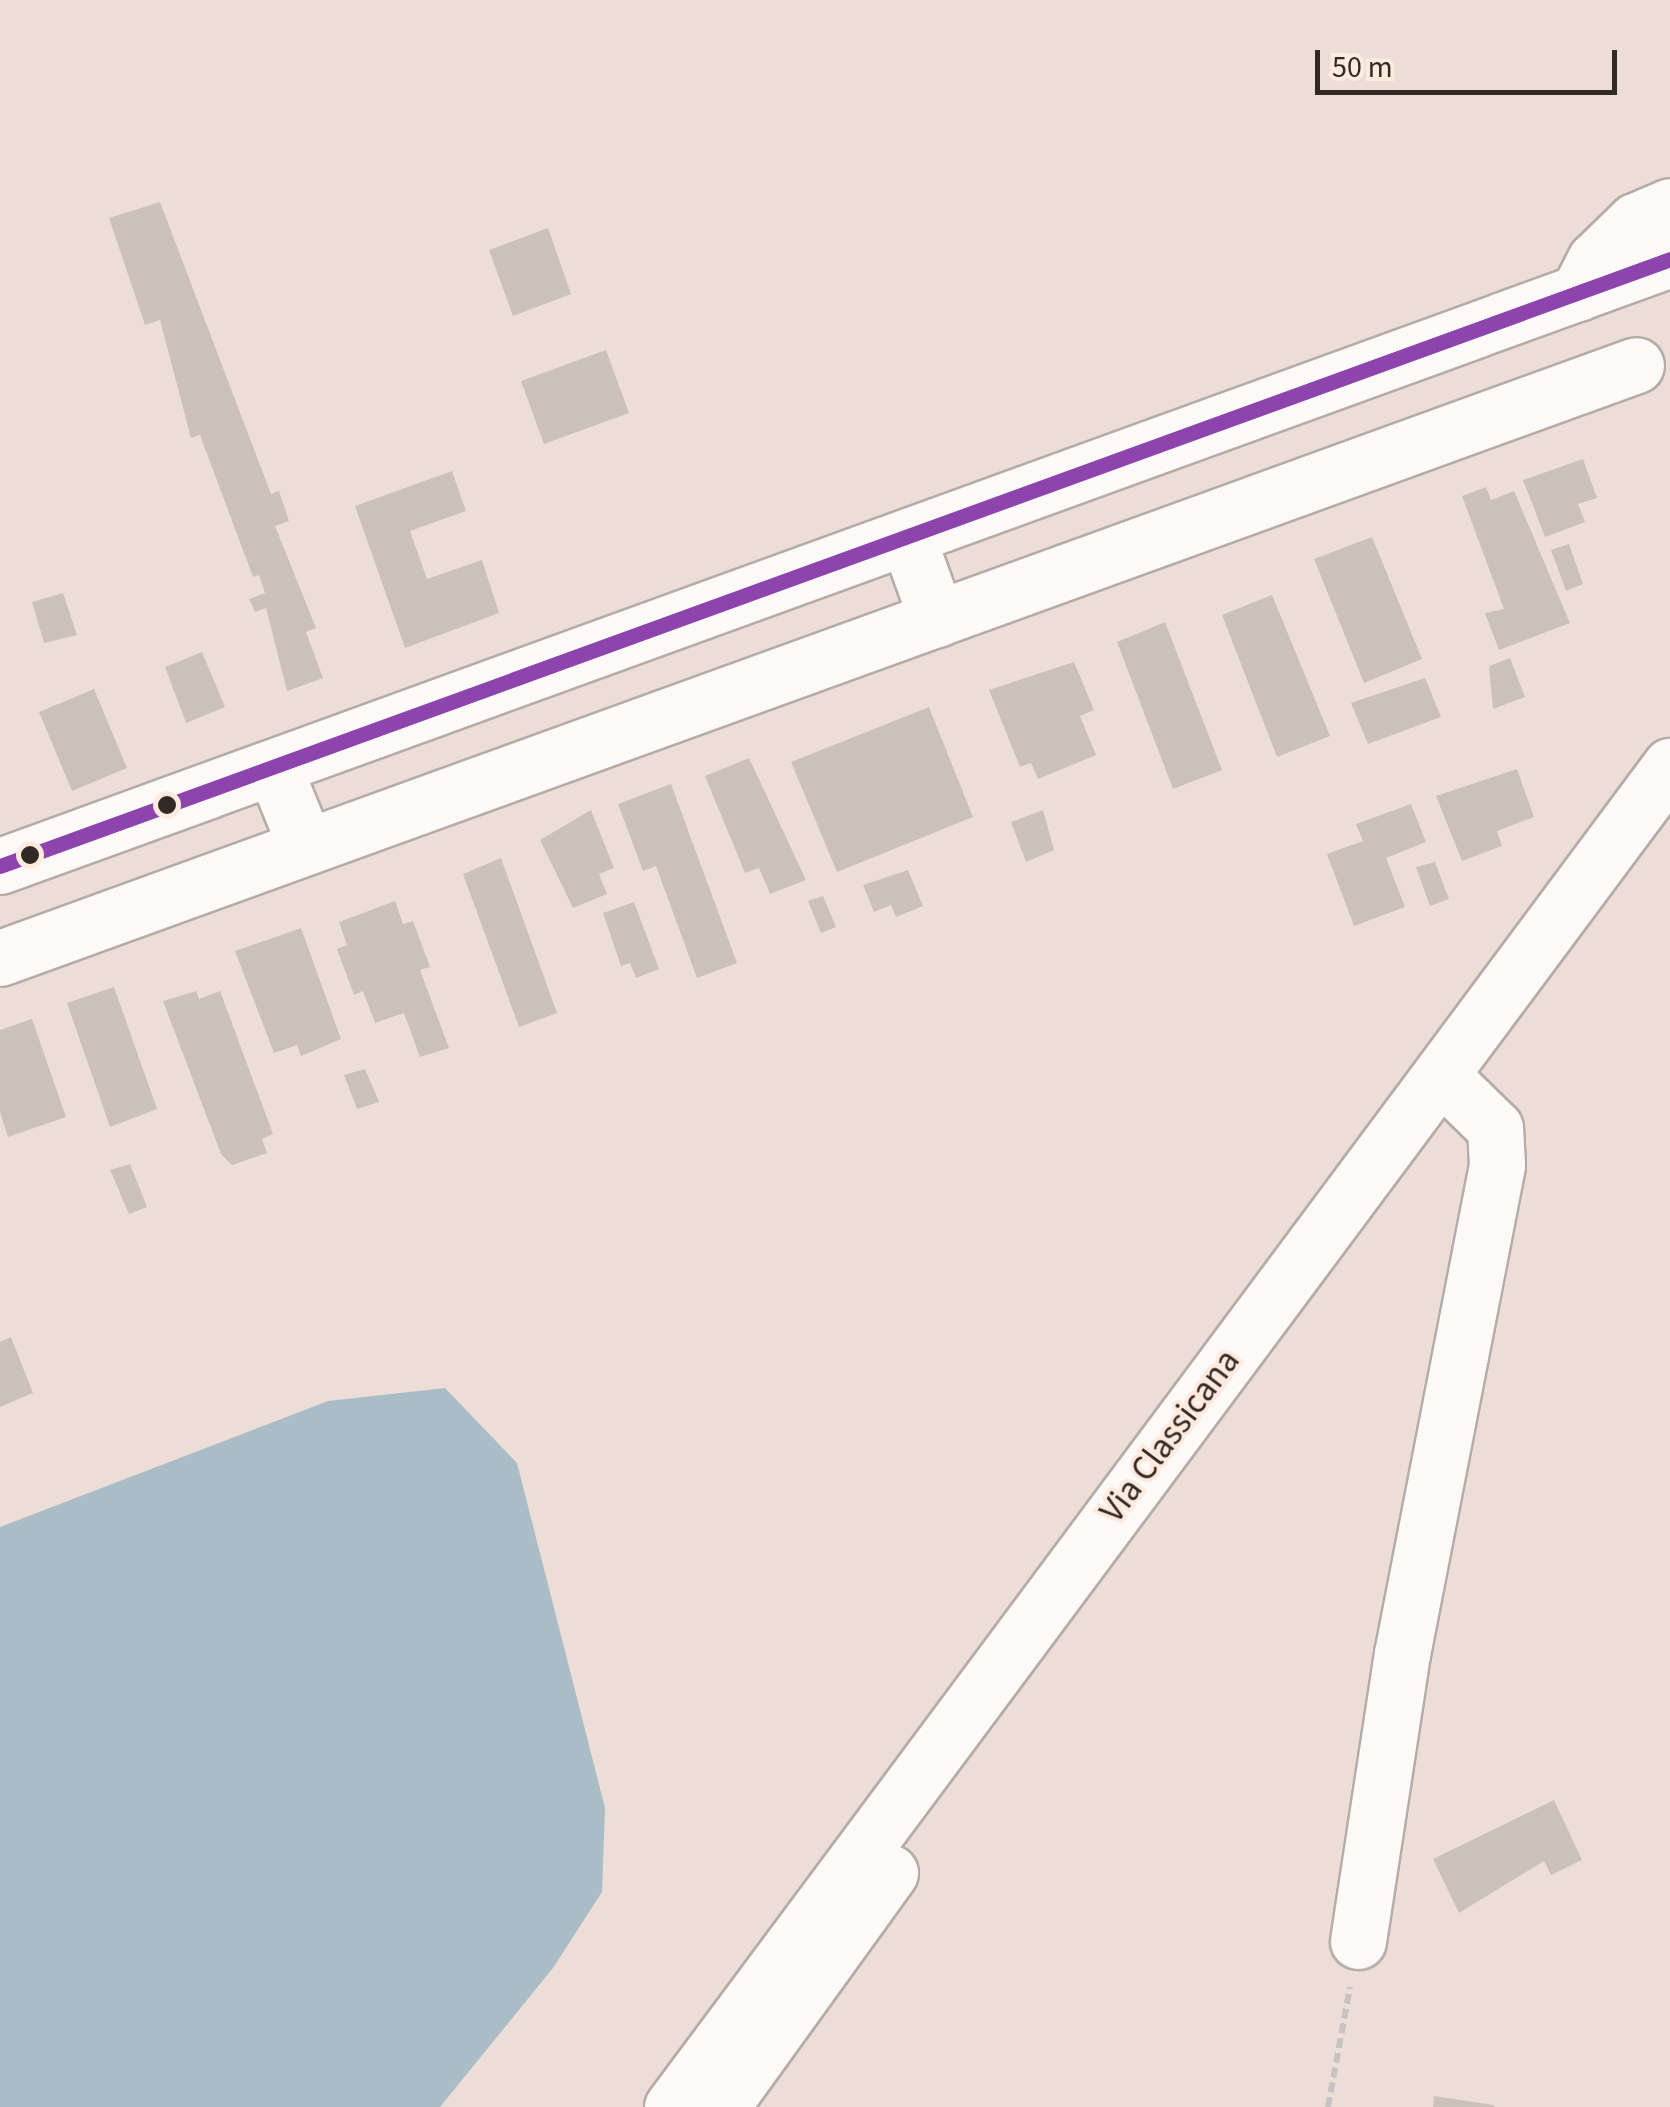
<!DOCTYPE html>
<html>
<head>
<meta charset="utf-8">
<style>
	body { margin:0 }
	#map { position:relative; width:1670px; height:2107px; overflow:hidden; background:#ecded7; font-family:"Source Sans 3",sans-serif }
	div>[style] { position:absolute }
	.water>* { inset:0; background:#aabcc6 }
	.building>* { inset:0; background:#ccc1b9 }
	.path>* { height:6px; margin-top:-3px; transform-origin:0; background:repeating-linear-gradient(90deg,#c7c3c0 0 10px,transparent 0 15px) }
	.roads { filter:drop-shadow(2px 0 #b6aba6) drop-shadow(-2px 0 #b6aba6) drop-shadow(0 2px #b6aba6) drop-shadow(0 -2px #b6aba6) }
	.minor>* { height:55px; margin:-27.5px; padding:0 27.5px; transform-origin:27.5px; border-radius:27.5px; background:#fcfaf9 }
	.major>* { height:55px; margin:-27.5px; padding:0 27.5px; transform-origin:27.5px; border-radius:27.5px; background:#fcfaf9 }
	.highway>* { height:55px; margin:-27.5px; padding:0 27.5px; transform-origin:27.5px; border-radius:27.5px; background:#fcfaf9 }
	.bus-1>* { height:15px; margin:-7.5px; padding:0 7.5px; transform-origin:7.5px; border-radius:7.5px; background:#8e44ad }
	.dots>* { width:28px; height:28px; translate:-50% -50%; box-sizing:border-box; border:5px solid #ffeadf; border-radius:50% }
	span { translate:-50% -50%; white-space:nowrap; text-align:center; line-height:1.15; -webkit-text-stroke:8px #ffeadf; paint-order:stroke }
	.street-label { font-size:35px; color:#322824 }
	.scale { position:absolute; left:1315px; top:50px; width:302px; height:45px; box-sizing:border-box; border:5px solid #322824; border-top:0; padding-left:12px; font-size:30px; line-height:35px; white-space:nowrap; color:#322824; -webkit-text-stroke:8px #ffeadf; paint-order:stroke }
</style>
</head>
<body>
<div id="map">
	<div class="water">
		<i style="clip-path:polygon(445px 1388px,517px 1463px,605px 1808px,602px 1892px,553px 1968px,440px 2107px,0 2107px,0 1527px,328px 1401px)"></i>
	</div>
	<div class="building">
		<i style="clip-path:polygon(160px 202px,271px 494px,279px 491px,289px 521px,275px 526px,316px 628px,306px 632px,323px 678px,287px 691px,266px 608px,255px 612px,249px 599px,265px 593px,259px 575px,253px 577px,200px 435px,191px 438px,160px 320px,145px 325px,109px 218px)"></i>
		<i style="clip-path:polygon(548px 228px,571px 294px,513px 316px,489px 250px)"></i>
		<i style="clip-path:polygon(606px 350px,629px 413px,544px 444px,521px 381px)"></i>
		<i style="clip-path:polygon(1583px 459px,1597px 498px,1578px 504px,1585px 522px,1545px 537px,1523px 480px)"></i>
		<i style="clip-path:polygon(452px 471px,466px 511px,410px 531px,427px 579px,482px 560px,499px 613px,405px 648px,355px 506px)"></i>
		<i style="clip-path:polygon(1486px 487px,1491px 500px,1514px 491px,1570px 623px,1499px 650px,1485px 613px,1504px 609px,1462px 496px)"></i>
		<i style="clip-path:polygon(1372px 537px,1422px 659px,1364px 683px,1314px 559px)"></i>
		<i style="clip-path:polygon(1569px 544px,1583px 584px,1566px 591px,1551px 550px)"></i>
		<i style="clip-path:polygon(63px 593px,77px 635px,44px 643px,32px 602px)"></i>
		<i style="clip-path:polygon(1272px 595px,1330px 736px,1277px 757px,1222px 615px)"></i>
		<i style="clip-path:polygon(1165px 622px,1222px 770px,1173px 789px,1117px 642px)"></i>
		<i style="clip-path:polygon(202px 652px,225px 707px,186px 723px,165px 667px)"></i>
		<i style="clip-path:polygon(1510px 658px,1525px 697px,1493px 709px,1489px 666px)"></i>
		<i style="clip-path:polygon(1074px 662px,1094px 710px,1080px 716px,1096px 755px,1038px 779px,1031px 763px,1020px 767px,989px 690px)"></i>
		<i style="clip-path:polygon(1425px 678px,1441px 717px,1368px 744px,1351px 703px)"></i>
		<i style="clip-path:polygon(94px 689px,127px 768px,72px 791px,39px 712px)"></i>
		<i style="clip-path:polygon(929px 707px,973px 817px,837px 872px,791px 762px)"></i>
		<i style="clip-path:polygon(749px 758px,806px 880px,770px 894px,759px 868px,745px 873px,705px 776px)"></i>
		<i style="clip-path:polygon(1517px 769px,1534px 817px,1497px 831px,1502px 846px,1462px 861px,1436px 796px)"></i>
		<i style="clip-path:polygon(671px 784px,737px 963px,697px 978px,656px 866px,643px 871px,618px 804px)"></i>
		<i style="clip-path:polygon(1411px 804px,1426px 842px,1386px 858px,1405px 907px,1354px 926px,1327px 854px,1363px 841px,1356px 824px)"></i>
		<i style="clip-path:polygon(591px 810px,614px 868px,599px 874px,607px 894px,573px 908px,540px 840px)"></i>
		<i style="clip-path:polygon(1043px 810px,1054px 850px,1026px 862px,1011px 822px)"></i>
		<i style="clip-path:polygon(501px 858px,557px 1013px,519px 1027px,463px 874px)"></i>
		<i style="clip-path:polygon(1435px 862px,1449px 899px,1430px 906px,1416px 867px)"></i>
		<i style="clip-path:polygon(908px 870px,923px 906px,896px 917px,891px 905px,874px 912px,863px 885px)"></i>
		<i style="clip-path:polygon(823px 896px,836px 927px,821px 933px,808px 901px)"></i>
		<i style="clip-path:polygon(395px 901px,403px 924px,413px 921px,430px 967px,420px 970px,449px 1048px,420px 1057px,404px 1013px,375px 1023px,363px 991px,354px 995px,337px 949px,347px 945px,339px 922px)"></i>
		<i style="clip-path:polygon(634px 902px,659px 969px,636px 978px,630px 963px,621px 966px,603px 913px)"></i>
		<i style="clip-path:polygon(301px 928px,341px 1039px,301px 1056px,297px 1045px,274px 1053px,235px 951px)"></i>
		<i style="clip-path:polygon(114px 987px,157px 1109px,110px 1127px,67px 1003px)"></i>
		<i style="clip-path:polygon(196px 991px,199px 999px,220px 991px,273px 1134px,262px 1139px,267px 1153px,232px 1165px,221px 1154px,163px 1001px)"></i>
		<i style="clip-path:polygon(32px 1019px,66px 1117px,8px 1137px,0 1112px,0 1030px)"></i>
		<i style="clip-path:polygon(365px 1069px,379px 1102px,357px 1109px,344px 1075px)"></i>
		<i style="clip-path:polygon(130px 1164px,147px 1207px,129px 1214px,110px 1170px)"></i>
		<i style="clip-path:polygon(11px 1337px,33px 1393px,0 1407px,0 1342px)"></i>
		<i style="clip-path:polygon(1554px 1800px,1582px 1860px,1551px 1875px,1544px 1861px,1459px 1913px,1433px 1859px)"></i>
		<i style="clip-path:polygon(1434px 2096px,1494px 2105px,1494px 2107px,1433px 2107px)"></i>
	</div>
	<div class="path">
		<i style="left:1328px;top:2107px;width:122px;rotate:-79.6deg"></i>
	</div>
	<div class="roads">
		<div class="minor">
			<i style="left:1578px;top:293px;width:37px;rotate:-63deg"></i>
			<i style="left:1595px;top:260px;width:56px;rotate:-44.3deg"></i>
			<i style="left:1635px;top:221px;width:38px;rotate:-23deg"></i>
			<i style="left:908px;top:539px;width:85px;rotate:70.1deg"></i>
			<i style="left:274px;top:768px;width:85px;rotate:67.9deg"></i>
			<i style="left:0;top:958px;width:1740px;rotate:-19.92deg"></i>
			<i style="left:1358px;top:1941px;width:290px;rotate:-81.3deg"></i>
			<i style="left:1402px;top:1654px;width:498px;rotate:-79deg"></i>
			<i style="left:1497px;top:1165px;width:37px;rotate:-93deg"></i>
			<i style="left:1495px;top:1128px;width:66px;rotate:-135.6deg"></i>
		</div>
		<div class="major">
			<i style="left:0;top:866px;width:1777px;rotate:-19.97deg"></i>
		</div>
		<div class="highway">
			<i style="left:672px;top:2107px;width:1672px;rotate:-53.34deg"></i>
			<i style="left:721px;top:2107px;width:289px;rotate:-54.2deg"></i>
		</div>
	</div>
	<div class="bus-1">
		<i style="left:0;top:866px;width:1777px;rotate:-19.97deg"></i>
	</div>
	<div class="dots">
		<i style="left:167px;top:805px;background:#322824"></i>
		<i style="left:30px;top:855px;background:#322824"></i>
	</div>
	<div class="street-label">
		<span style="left:1170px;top:1436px;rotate:-53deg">Via Classicana</span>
	</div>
	<div class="scale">50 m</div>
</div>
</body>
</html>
